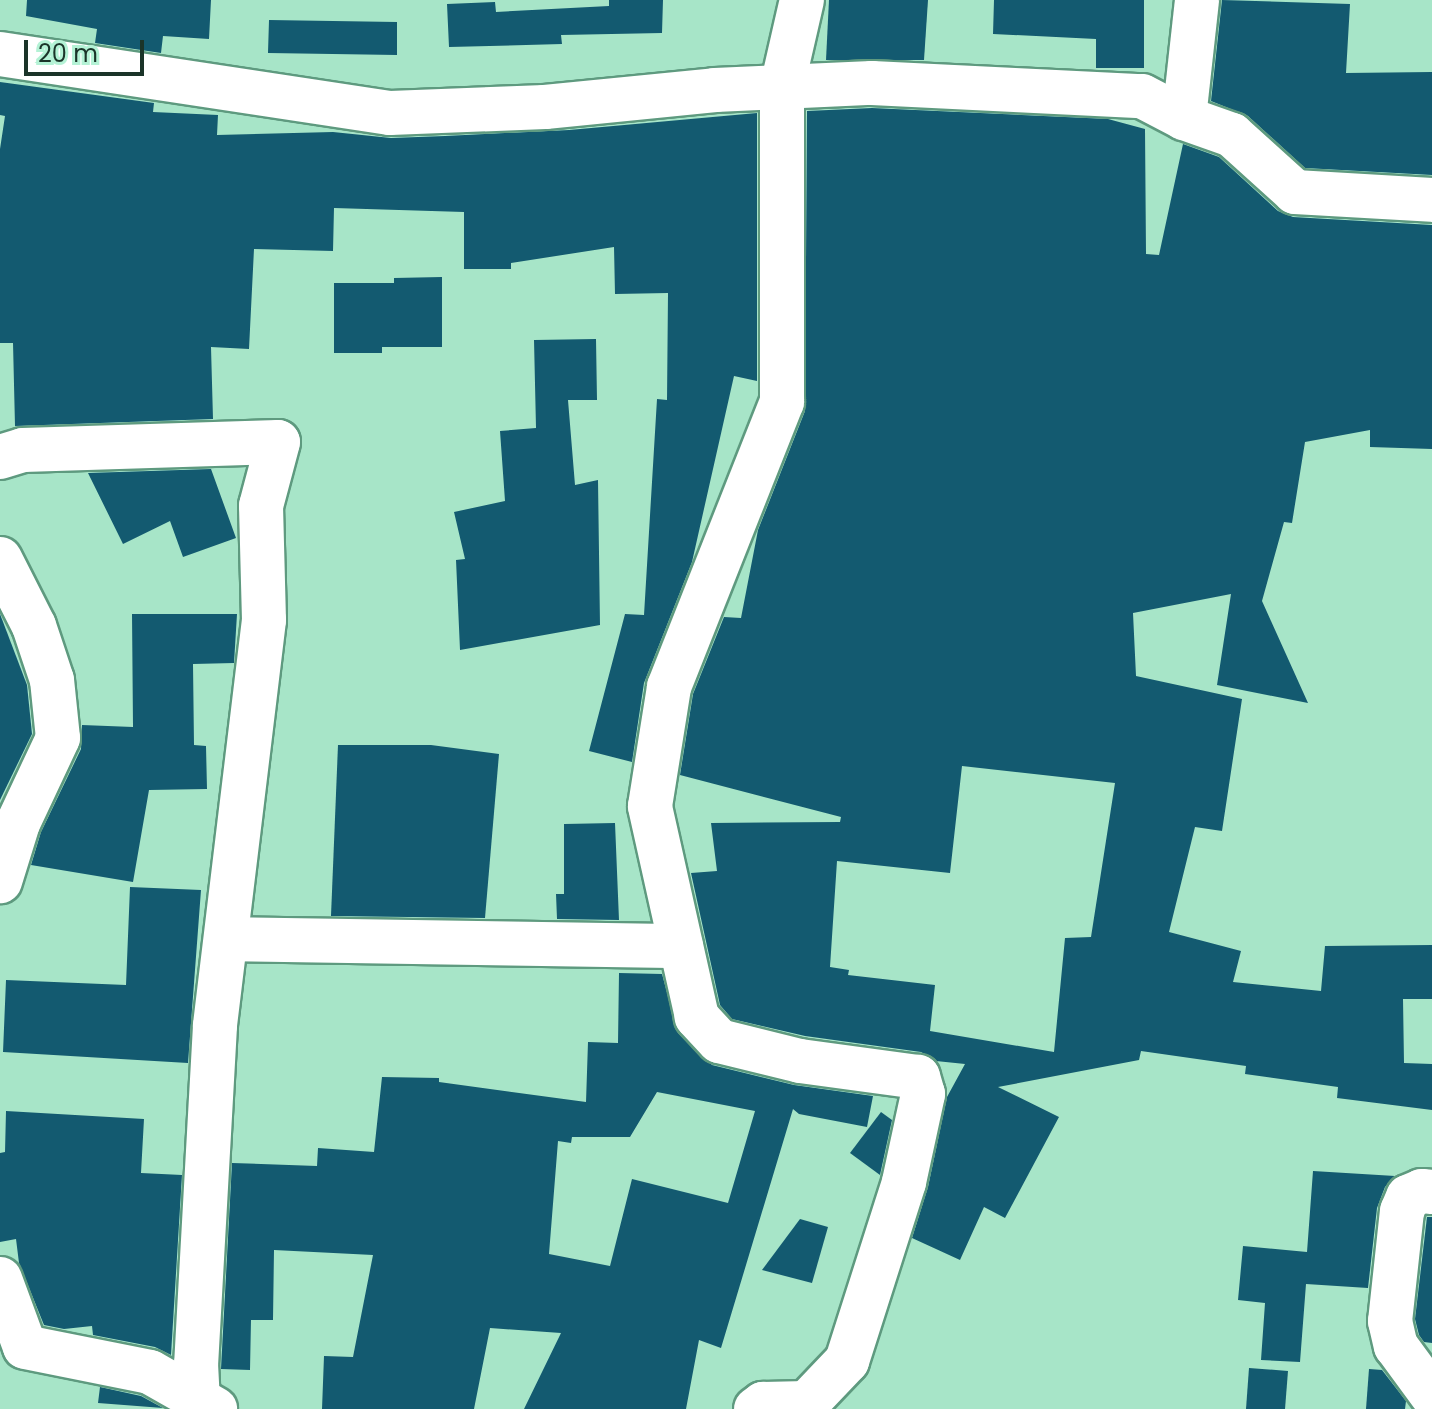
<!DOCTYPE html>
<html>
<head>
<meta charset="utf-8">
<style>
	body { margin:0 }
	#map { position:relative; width:1432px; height:1409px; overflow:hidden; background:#a7e5c8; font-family:Poppins,sans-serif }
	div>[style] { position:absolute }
	.building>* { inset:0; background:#135a70 }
	.roads { filter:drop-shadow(2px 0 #5e9a7f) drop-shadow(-2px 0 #5e9a7f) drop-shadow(0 2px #5e9a7f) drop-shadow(0 -2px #5e9a7f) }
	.minor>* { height:44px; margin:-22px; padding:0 22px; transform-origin:22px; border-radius:22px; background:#fff }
	.tertiary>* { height:44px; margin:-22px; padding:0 22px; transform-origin:22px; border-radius:22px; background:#fff }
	span { translate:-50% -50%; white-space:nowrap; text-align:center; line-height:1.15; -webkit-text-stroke:8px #b4f2d5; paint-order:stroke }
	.scale { position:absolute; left:24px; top:40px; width:120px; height:36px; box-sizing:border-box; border:4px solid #1b3429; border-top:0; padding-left:10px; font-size:24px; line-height:28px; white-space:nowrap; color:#1b3429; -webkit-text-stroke:6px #b4f2d5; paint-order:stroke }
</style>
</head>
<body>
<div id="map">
	<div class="building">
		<i style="clip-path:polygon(27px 0,211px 0,209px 39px,163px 36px,161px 53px,95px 43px,97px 29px,26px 16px)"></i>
		<i style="clip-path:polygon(609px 0,663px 0,662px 33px,561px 35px,562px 44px,449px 47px,447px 4px,495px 2px,496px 12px,609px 6px)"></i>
		<i style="clip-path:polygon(829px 0,928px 0,924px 60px,826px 60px)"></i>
		<i style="clip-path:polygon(994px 0,1144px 0,1144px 68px,1096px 68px,1096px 39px,993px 34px)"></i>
		<i style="clip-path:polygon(1222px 0,1350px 4px,1346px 73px,1432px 72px,1432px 175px,1305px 168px,1248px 116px,1211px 101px)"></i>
		<i style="clip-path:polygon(269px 20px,397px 22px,397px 55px,268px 53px)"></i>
		<i style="clip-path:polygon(0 82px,154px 103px,153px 112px,218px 115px,217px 135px,333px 132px,391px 138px,445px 136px,569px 130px,757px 113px,757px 381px,734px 376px,692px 562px,644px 683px,632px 762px,589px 751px,625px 614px,644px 615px,657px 399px,667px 400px,668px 293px,615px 294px,614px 247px,511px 263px,511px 269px,464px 269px,464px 212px,334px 208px,333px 251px,254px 249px,249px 349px,211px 347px,213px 419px,15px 426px,13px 343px,0 343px,0 149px,5px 116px,0 115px)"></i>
		<i style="clip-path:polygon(evenodd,872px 108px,1108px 119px,1145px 129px,1146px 254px,1159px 255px,1183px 144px,1219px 157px,1278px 211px,1293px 217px,1432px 225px,1432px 449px,1370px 447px,1370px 430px,1305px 442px,1292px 523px,1284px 522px,1262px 601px,1308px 703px,1217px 685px,1231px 594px,1133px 613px,1136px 676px,1242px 699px,1222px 831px,1195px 827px,1169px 932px,1241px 951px,1233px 982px,1321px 991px,1325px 946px,1432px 945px,1432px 999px,1403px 999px,1404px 1063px,1432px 1064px,1432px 1110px,1337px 1098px,1338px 1087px,1245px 1074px,1246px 1066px,1141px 1051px,1139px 1060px,998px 1087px,1059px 1117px,1005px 1218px,984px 1207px,960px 1260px,912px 1238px,928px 1187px,947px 1097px,965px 1064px,936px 1061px,921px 1052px,805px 1036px,732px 1019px,720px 1005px,691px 873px,717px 871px,711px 823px,840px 822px,841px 817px,680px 775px,693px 694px,724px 617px,741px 618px,758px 530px,805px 411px,807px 111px,872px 108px,962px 766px,1115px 783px,1091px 937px,1065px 938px,1054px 1052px,930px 1031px,935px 985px,848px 975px,849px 970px,830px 967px,837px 861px,950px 873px,962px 766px)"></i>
		<i style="clip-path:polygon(442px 277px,442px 347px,382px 347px,382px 353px,334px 353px,334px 283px,394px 283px,394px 278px)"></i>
		<i style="clip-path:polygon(596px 339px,597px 400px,568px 400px,575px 485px,598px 480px,600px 625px,460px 650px,456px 560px,465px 559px,454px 512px,505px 501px,500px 431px,536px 428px,534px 340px)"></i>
		<i style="clip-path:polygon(211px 469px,236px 538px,183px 557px,170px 521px,123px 544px,88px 473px)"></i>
		<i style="clip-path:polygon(0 614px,27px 685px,32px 734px,0 800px)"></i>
		<i style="clip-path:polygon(132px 614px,237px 614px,234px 663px,193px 664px,194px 745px,206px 746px,207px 789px,149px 790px,133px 882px,31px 865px,41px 832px,81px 749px,82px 725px,133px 727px)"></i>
		<i style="clip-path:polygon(338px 745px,431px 745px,499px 754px,485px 918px,331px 916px)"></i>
		<i style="clip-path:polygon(615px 823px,619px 920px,557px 919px,556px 894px,564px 894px,564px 824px)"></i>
		<i style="clip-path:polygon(130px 887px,201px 890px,188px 1063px,3px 1052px,6px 980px,126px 985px)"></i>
		<i style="clip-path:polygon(evenodd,619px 973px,662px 974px,678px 1033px,712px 1065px,794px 1085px,873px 1096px,867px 1127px,799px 1114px,793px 1109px,721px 1348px,699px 1340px,686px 1409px,524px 1409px,561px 1333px,490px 1328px,474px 1409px,322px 1409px,324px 1356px,353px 1357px,373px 1255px,274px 1250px,273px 1320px,251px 1320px,250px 1370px,221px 1369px,232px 1163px,317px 1166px,318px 1148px,374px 1152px,382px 1077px,439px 1078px,439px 1082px,586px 1102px,588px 1042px,618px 1043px,619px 973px,657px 1092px,755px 1111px,728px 1203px,632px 1179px,610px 1266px,549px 1254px,558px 1141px,571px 1143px,572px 1137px,630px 1137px,657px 1092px)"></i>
		<i style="clip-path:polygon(6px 1111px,144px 1119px,141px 1173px,182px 1175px,171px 1355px,155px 1347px,93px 1335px,92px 1326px,64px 1329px,44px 1325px,19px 1263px,16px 1239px,0 1242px,0 1153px,5px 1152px)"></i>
		<i style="clip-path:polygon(881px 1112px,892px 1120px,880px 1175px,850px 1153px)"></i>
		<i style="clip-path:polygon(1313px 1171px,1395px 1176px,1385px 1187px,1377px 1208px,1368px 1288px,1306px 1284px,1300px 1362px,1261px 1360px,1265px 1303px,1238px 1300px,1243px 1246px,1307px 1252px)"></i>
		<i style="clip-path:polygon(1427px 1217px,1432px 1217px,1432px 1343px,1424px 1342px,1419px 1335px,1415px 1319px)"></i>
		<i style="clip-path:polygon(800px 1219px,828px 1227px,812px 1283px,762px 1270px)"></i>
		<i style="clip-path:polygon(1249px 1368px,1288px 1371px,1285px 1409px,1246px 1409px)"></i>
		<i style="clip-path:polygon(1369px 1369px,1382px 1370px,1406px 1401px,1405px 1409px,1366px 1409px)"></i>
		<i style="clip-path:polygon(100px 1387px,141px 1396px,163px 1408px,98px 1403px)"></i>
	</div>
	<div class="roads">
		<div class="minor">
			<i style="left:1184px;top:118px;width:119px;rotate:-83.7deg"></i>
			<i style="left:0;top:457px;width:24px;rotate:-17deg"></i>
			<i style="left:23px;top:450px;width:255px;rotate:-1.8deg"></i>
			<i style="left:278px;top:442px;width:66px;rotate:104.9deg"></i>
			<i style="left:261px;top:506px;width:114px;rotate:88.5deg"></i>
			<i style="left:264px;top:620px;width:409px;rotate:96.9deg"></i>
			<i style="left:215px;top:1026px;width:339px;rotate:93.2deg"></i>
			<i style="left:196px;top:1364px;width:35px;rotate:87deg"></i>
			<i style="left:0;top:559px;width:75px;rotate:63.1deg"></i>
			<i style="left:34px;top:626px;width:57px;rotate:71.6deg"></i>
			<i style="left:52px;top:680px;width:58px;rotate:84.1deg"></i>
			<i style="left:58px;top:738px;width:94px;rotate:115.2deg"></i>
			<i style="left:18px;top:823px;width:61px;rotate:107.2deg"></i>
			<i style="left:226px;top:939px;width:455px;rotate:0.9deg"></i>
			<i style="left:1432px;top:1192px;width:10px;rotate:-174deg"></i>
			<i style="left:1422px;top:1191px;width:15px;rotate:157deg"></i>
			<i style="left:1408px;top:1197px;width:15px;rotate:113deg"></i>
			<i style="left:1402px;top:1211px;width:111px;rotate:96.2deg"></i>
			<i style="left:1390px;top:1321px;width:26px;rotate:77deg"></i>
			<i style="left:1396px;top:1346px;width:61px;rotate:53.7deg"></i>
			<i style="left:0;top:1279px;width:72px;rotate:69.8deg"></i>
			<i style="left:25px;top:1347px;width:127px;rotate:11.3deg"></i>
			<i style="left:150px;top:1372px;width:75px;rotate:29.6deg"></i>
			<i style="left:756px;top:1409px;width:9px;rotate:-36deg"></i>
			<i style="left:763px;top:1404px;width:44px;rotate:-1.3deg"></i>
			<i style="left:807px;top:1403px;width:58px;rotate:-46.4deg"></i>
			<i style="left:847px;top:1361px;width:188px;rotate:-72.3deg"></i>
			<i style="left:904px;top:1182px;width:90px;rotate:-77.8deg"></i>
			<i style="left:923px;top:1094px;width:18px;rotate:-106deg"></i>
			<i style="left:918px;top:1077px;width:119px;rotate:-172.3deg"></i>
			<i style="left:800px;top:1061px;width:83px;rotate:-166.1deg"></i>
			<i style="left:719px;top:1041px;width:33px;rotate:-133deg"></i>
			<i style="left:697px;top:1017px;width:216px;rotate:-102.6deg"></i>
			<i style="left:650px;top:806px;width:121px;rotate:-80.9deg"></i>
			<i style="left:669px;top:687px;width:307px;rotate:-68.4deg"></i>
			<i style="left:782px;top:402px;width:315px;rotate:-90deg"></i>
			<i style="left:782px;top:87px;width:89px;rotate:-77.1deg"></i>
		</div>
		<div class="tertiary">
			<i style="left:0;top:54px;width:394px;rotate:8.6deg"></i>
			<i style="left:390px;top:113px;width:155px;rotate:-2.2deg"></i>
			<i style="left:545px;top:107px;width:171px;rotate:-5.7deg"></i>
			<i style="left:715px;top:90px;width:157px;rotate:-2.6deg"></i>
			<i style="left:872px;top:83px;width:270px;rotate:2.8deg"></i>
			<i style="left:1142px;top:96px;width:47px;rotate:27.6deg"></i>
			<i style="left:1184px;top:118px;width:51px;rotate:19.5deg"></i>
			<i style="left:1232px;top:135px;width:85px;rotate:42.1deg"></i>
			<i style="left:1295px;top:192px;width:137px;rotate:3.3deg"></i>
		</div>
	</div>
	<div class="scale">20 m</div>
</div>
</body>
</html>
